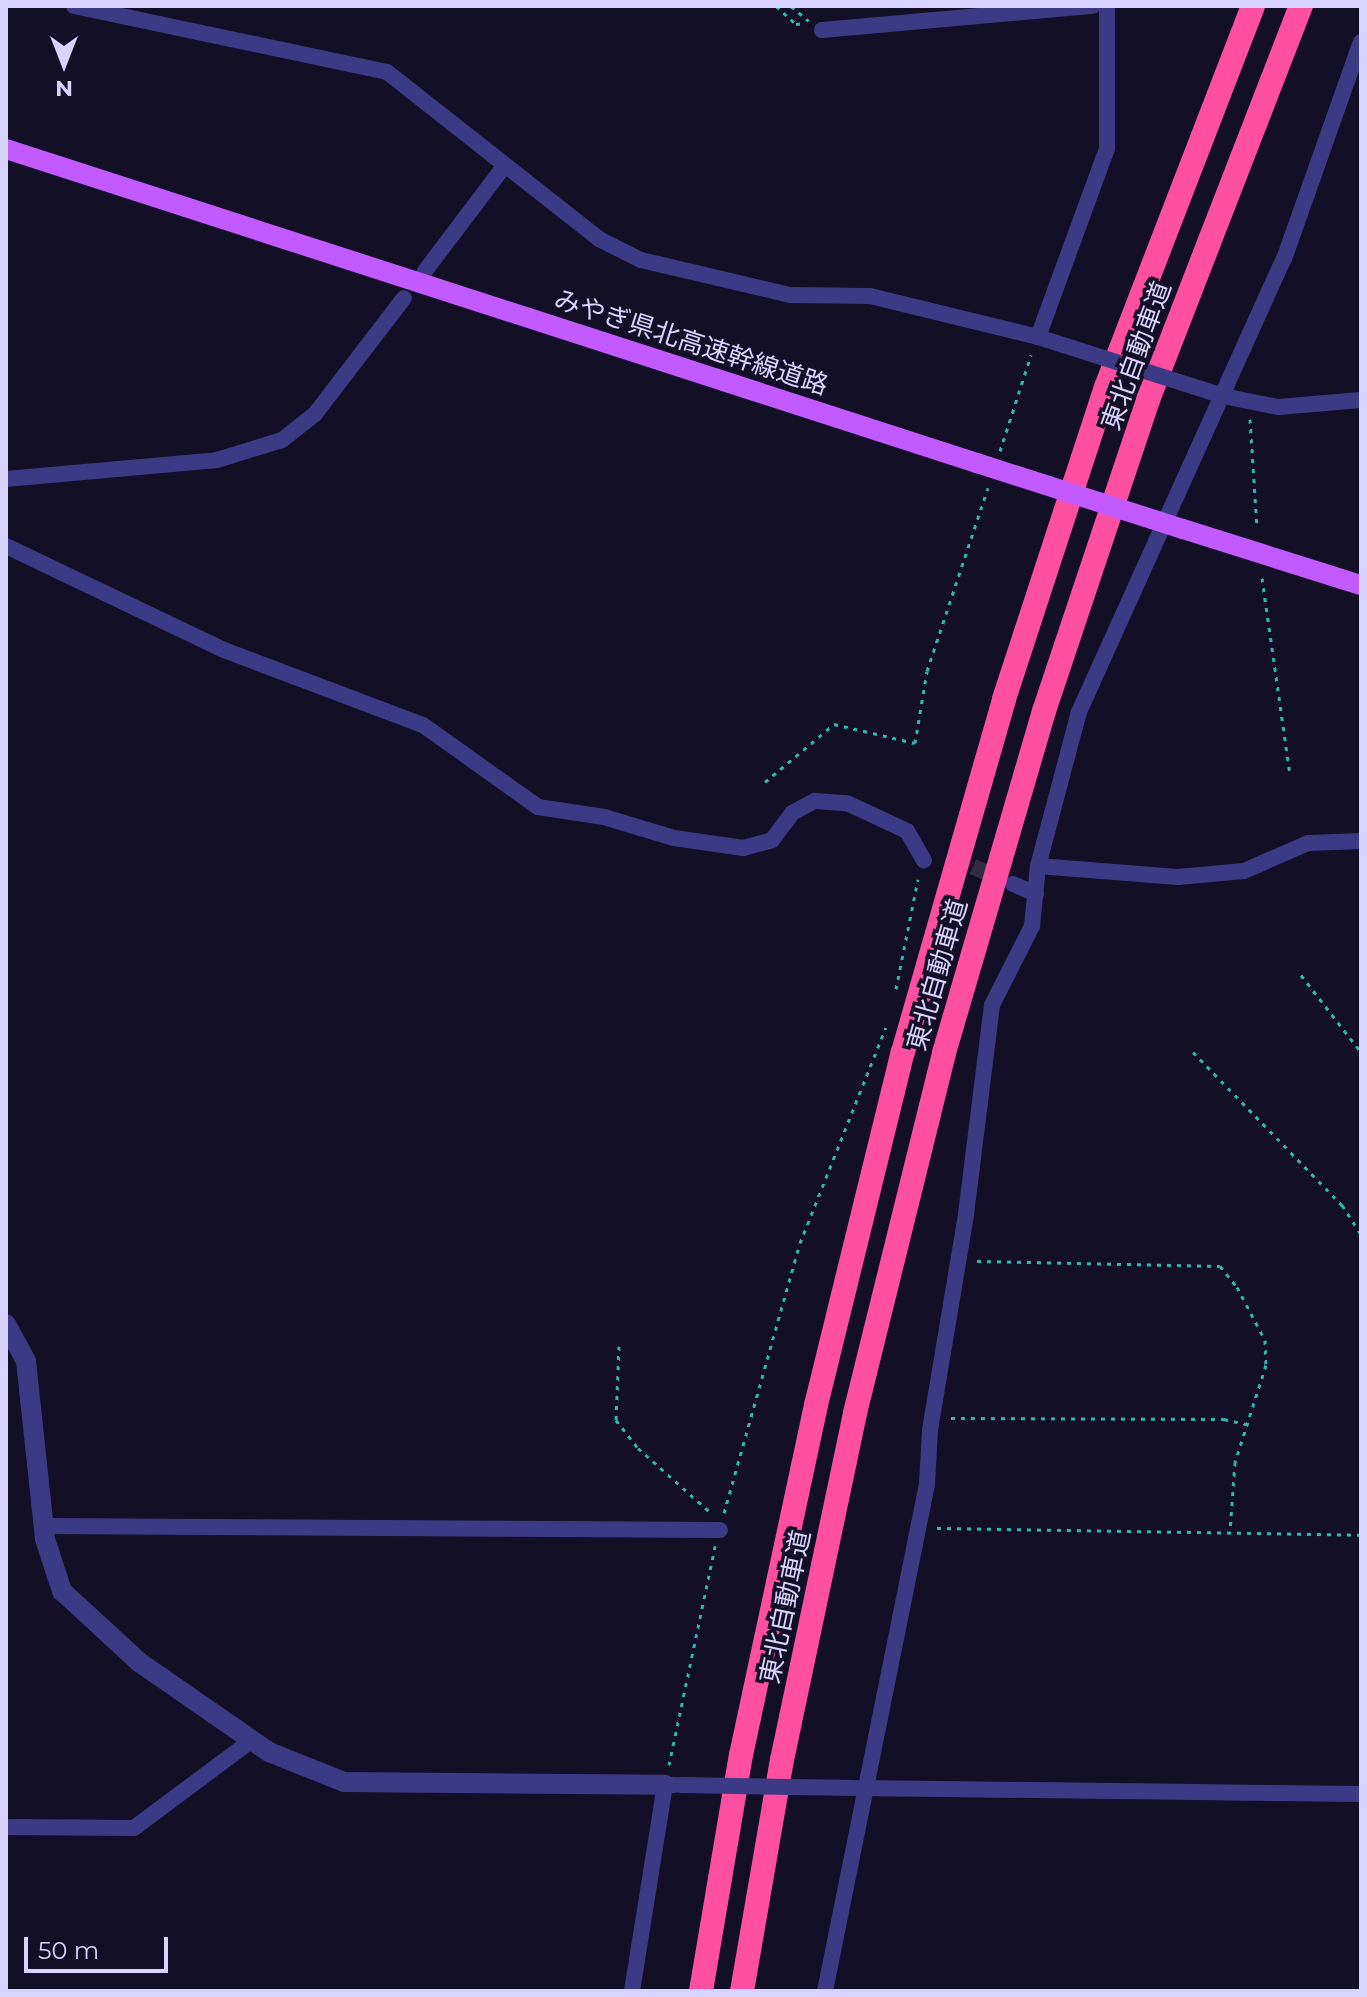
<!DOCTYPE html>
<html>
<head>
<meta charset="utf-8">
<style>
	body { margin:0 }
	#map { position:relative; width:1367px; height:1997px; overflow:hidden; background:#130f26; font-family:Montserrat,"Noto Sans JP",sans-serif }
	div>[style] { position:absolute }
	.minor-tunnel>* { height:16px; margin-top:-8px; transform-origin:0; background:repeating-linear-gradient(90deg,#312d47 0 16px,transparent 0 24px) }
	.path>* { height:3px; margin-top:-1.5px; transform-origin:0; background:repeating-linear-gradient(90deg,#2fb8b0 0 4px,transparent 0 10px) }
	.minor>* { height:16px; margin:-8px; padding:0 8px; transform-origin:8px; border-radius:8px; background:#3d3a85 }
	.tertiary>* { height:20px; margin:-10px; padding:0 10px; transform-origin:10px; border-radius:10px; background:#3d3a85 }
	.primary>* { height:20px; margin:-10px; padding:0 10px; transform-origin:10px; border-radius:10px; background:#c25bff }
	.motorway>* { height:24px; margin:-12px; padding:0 12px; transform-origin:12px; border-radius:12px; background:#ff4fa3 }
	.minor-bridge>* { height:16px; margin:-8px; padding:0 8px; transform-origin:8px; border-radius:8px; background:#3d3a85 }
	.primary-bridge>* { height:20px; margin:-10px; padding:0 10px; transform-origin:10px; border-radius:10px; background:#c25bff }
	span { translate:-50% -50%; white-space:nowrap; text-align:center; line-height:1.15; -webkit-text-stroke:7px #130f26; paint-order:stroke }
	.street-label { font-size:26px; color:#d9d4ff }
	.frame { position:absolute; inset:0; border:8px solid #d9d4ff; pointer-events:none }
	.north { position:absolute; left:24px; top:24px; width:80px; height:80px; -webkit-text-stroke:6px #130f26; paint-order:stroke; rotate:180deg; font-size:22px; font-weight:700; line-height:32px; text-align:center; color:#d9d4ff }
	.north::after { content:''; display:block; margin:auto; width:28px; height:36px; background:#d9d4ff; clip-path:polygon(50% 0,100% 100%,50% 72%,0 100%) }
	.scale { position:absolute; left:24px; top:1937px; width:144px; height:36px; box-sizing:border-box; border:4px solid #d9d4ff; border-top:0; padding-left:10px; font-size:24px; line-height:28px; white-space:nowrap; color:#d9d4ff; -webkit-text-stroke:6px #130f26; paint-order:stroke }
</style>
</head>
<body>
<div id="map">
	<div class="minor-tunnel">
		<i style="left:951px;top:857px;width:58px;rotate:23.5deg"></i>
	</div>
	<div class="path">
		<i style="left:776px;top:6px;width:27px;rotate:42deg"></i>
		<i style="left:796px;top:24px;width:9px;rotate:-6deg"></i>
		<i style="left:791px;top:6px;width:23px;rotate:40deg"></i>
		<i style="left:1250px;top:419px;width:109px;rotate:86.3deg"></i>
		<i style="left:1000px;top:451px;width:101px;rotate:-72.1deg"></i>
		<i style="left:1262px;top:578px;width:198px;rotate:81.9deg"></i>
		<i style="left:765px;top:782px;width:90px;rotate:-40deg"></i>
		<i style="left:834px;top:724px;width:83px;rotate:13.2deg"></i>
		<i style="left:915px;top:743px;width:73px;rotate:-80.5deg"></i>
		<i style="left:927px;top:671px;width:193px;rotate:-71.6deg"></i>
		<i style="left:1301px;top:975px;width:98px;rotate:52.1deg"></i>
		<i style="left:896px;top:989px;width:112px;rotate:-78.7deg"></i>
		<i style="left:1193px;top:1052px;width:214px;rotate:45.8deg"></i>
		<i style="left:1342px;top:1205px;width:35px;rotate:57deg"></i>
		<i style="left:977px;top:1261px;width:243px;rotate:1.2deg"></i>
		<i style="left:1220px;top:1266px;width:27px;rotate:51deg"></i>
		<i style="left:1237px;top:1287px;width:60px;rotate:62.2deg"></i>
		<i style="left:1265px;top:1340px;width:25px;rotate:88deg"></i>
		<i style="left:1266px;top:1365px;width:102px;rotate:107.7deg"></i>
		<i style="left:1235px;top:1462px;width:70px;rotate:94.1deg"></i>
		<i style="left:619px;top:1346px;width:74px;rotate:92.3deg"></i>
		<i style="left:616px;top:1420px;width:36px;rotate:52deg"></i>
		<i style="left:638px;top:1448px;width:98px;rotate:41.7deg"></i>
		<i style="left:951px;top:1418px;width:273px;rotate:0.2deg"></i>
		<i style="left:1224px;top:1419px;width:23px;rotate:13deg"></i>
		<i style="left:724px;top:1513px;width:280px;rotate:-74.3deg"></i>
		<i style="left:800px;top:1243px;width:232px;rotate:-68.3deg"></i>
		<i style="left:937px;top:1528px;width:424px;rotate:0.9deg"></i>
		<i style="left:669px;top:1765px;width:224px;rotate:-78.1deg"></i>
	</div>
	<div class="minor">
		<i style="left:74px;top:6px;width:320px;rotate:11.9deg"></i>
		<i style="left:387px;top:72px;width:270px;rotate:38.2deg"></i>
		<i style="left:599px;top:239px;width:47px;rotate:26.6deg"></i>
		<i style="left:641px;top:260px;width:153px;rotate:13.2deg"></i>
		<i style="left:790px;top:295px;width:80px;rotate:0.7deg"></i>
		<i style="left:870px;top:296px;width:173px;rotate:13.7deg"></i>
		<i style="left:1038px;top:337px;width:201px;rotate:-69.9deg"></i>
		<i style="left:1107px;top:148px;width:142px;rotate:-90deg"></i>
		<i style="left:822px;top:30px;width:272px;rotate:-5.1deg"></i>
		<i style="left:425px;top:271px;width:129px;rotate:-52.9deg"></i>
		<i style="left:1223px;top:396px;width:56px;rotate:11.3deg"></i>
		<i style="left:1278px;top:407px;width:83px;rotate:-4.8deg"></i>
		<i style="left:6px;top:479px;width:212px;rotate:-5.1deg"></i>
		<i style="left:217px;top:460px;width:68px;rotate:-17.1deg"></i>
		<i style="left:282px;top:440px;width:42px;rotate:-38.2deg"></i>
		<i style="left:315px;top:414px;width:146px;rotate:-52.5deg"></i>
		<i style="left:6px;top:546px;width:242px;rotate:25.5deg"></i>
		<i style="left:224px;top:650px;width:213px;rotate:20.7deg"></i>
		<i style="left:423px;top:725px;width:141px;rotate:35.5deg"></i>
		<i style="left:538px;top:807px;width:67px;rotate:8.6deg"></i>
		<i style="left:604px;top:817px;width:73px;rotate:16.7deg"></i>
		<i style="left:674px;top:838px;width:70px;rotate:8.2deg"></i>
		<i style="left:743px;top:848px;width:30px;rotate:-15deg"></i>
		<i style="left:772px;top:840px;width:34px;rotate:-53deg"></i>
		<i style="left:792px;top:813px;width:26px;rotate:-28deg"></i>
		<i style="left:815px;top:801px;width:32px;rotate:4deg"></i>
		<i style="left:847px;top:803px;width:66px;rotate:25deg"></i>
		<i style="left:907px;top:831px;width:34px;rotate:60deg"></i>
		<i style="left:1038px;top:866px;width:140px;rotate:4.5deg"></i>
		<i style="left:1178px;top:877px;width:66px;rotate:-5.2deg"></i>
		<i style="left:1244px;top:871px;width:70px;rotate:-23.6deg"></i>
		<i style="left:1308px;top:843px;width:53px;rotate:-2.2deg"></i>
		<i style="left:1013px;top:884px;width:25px;rotate:23deg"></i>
		<i style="left:44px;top:1526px;width:676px;rotate:0.34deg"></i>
		<i style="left:859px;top:1788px;width:502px;rotate:0.68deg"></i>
		<i style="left:6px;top:1827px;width:128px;rotate:0.4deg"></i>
		<i style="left:134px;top:1828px;width:147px;rotate:-36.7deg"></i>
		<i style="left:632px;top:1991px;width:209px;rotate:-80.9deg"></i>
		<i style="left:665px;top:1785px;width:9px"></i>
		<i style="left:825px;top:1991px;width:517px;rotate:-78.62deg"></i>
		<i style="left:927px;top:1484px;width:54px;rotate:-86.8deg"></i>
		<i style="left:930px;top:1430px;width:219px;rotate:-80.5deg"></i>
		<i style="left:966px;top:1214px;width:211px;rotate:-82.9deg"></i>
		<i style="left:992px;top:1005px;width:89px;rotate:-63.1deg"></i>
		<i style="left:1032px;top:926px;width:60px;rotate:-84.3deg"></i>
		<i style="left:1038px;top:866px;width:159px;rotate:-75.1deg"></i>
		<i style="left:1079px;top:712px;width:497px;rotate:-65.7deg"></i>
		<i style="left:1284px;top:259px;width:230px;rotate:-70.5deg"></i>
	</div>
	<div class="tertiary">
		<i style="left:6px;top:1324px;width:42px;rotate:61.6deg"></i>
		<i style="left:26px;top:1361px;width:179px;rotate:83.9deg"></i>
		<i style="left:45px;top:1539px;width:55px;rotate:71.9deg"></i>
		<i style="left:62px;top:1591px;width:105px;rotate:42.7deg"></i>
		<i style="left:139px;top:1662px;width:158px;rotate:34.7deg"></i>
		<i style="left:269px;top:1752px;width:81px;rotate:21.8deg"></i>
		<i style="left:344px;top:1782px;width:321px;rotate:0.5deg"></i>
	</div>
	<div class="primary">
		<i style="left:6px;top:149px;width:1021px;rotate:17.92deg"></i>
		<i style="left:1183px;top:529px;width:187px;rotate:17.5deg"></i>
	</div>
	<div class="motorway">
		<i style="left:701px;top:1991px;width:239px;rotate:-80.4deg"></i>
		<i style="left:741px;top:1755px;width:358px;rotate:-77.9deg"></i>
		<i style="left:816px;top:1405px;width:364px;rotate:-76.2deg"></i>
		<i style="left:903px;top:1052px;width:367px;rotate:-74deg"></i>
		<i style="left:1004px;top:699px;width:328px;rotate:-71.9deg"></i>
		<i style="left:1106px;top:387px;width:408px;rotate:-68.9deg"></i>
		<i style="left:742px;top:1991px;width:234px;rotate:-80.2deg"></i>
		<i style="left:782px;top:1760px;width:355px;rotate:-78.1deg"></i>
		<i style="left:855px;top:1413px;width:371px;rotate:-76.1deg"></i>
		<i style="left:944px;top:1053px;width:356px;rotate:-73.7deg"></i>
		<i style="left:1044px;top:711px;width:328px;rotate:-71.5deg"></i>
		<i style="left:1148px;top:400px;width:423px;rotate:-68.8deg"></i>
	</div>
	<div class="minor-bridge">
		<i style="left:1038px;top:337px;width:194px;rotate:17.7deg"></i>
		<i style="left:680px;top:1785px;width:174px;rotate:1deg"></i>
	</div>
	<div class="primary-bridge">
		<i style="left:977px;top:463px;width:216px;rotate:17.8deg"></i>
	</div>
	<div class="street-label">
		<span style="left:691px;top:343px;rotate:18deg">みやぎ県北高速幹線道路</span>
		<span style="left:1137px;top:356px;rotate:-70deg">東北自動車道</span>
		<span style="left:938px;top:975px;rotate:-74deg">東北自動車道</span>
		<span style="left:786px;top:1607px;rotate:-78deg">東北自動車道</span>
	</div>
	<div class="frame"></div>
	<div class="north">N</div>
	<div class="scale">50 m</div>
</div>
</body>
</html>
